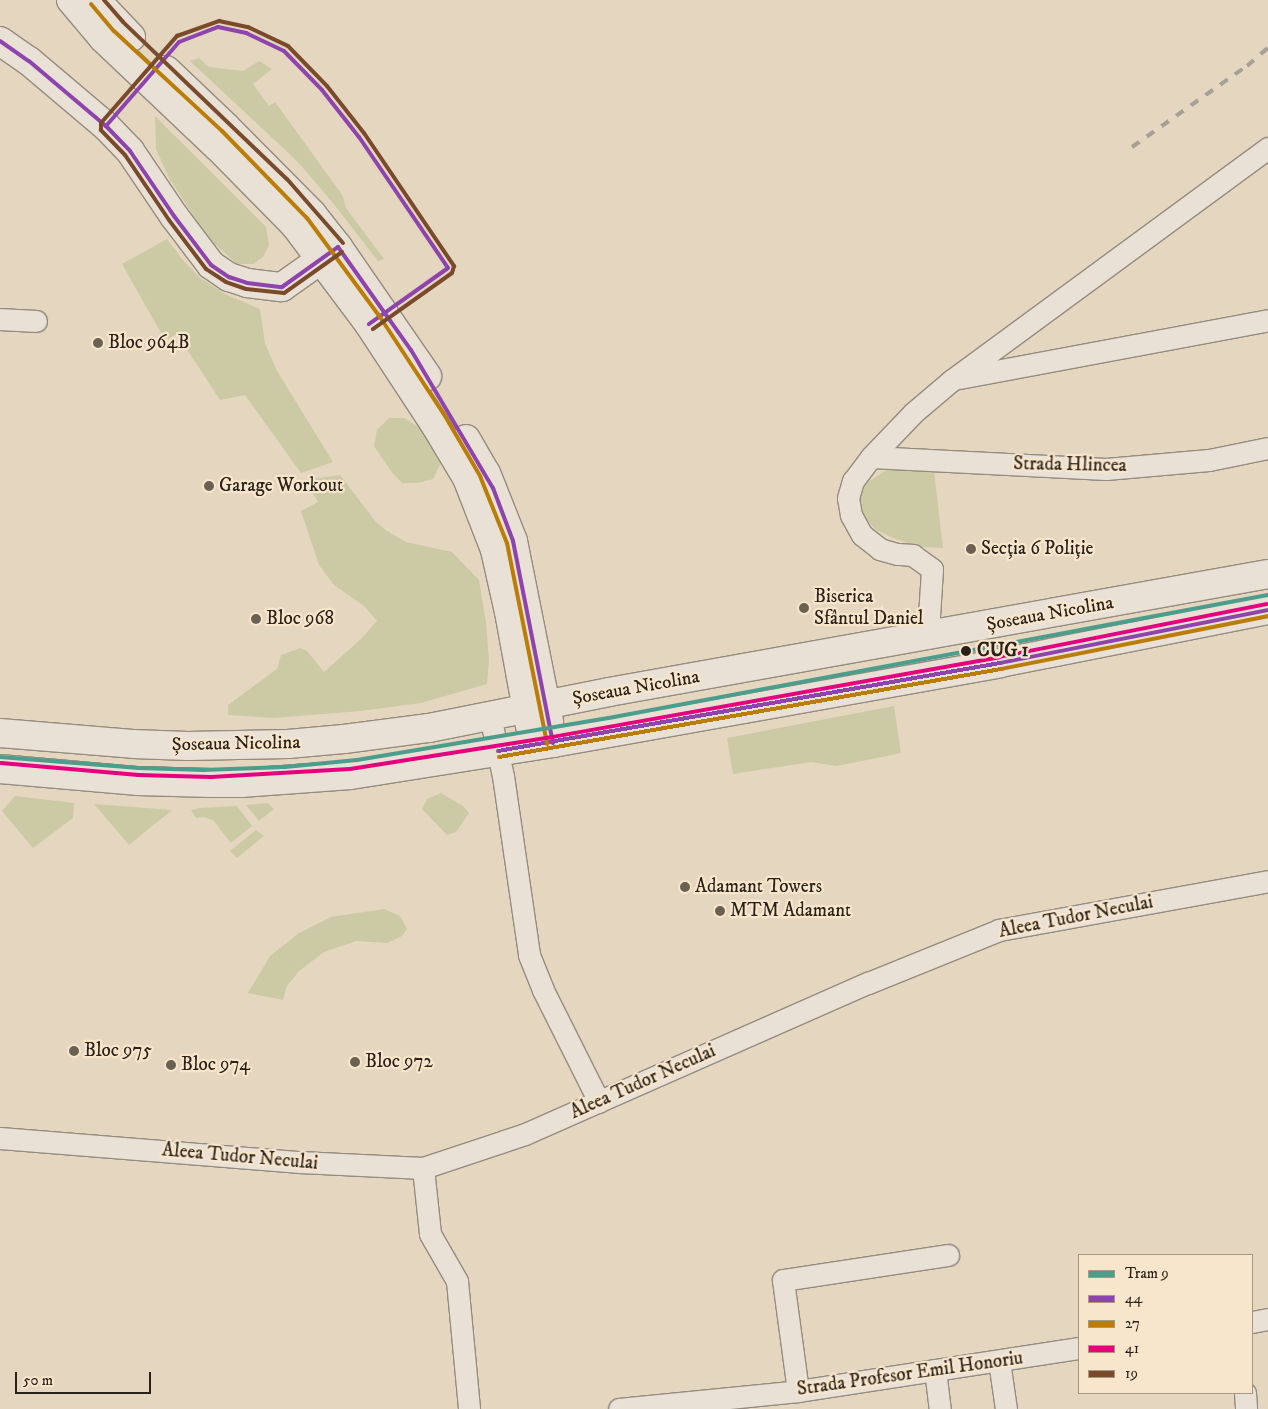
<!DOCTYPE html>
<html>
<head>
<meta charset="utf-8">
<style>
	body { margin:0 }
	#map { position:relative; width:1268px; height:1409px; overflow:hidden; background:#e5d6c0; font-family:"IM FELL DW Pica",serif }
	div>[style] { position:absolute }
	.green>* { inset:0; background:#cbcaa5 }
	.roads { filter:drop-shadow(1px 0 #958b7e) drop-shadow(-1px 0 #958b7e) drop-shadow(0 1px #958b7e) drop-shadow(0 -1px #958b7e) }
	.street>* { height:21px; margin:-10.5px; padding:0 10.5px; transform-origin:10.5px; border-radius:10.5px; background:#e9e1d6 }
	.secondary>* { height:28px; margin:-14px; padding:0 14px; transform-origin:14px; border-radius:14px; background:#e9e1d6 }
	.rail>* { height:4px; margin-top:-2px; transform-origin:0; background:repeating-linear-gradient(90deg,#a6a096 0 9px,transparent 0 18px) }
	.bus-1>* { height:4px; margin:-2px; padding:0 2px; transform-origin:2px; border-radius:2px; background:#8e44ad }
	.bus-2>* { height:4px; margin:-2px; padding:0 2px; transform-origin:2px; border-radius:2px; background:#ba7e08 }
	.bus-3>* { height:4px; margin:-2px; padding:0 2px; transform-origin:2px; border-radius:2px; background:#e5007d }
	.bus-4>* { height:4px; margin:-2px; padding:0 2px; transform-origin:2px; border-radius:2px; background:#7a4b2a }
	.tram-1>* { height:4px; margin:-2px; padding:0 2px; transform-origin:2px; border-radius:2px; background:#4c9d8b }
	.dots>* { width:14px; height:14px; translate:-50% -50%; box-sizing:border-box; border:2px solid #f8e6cc; border-radius:50% }
	span { translate:-50% -50%; white-space:nowrap; text-align:center; line-height:1.15; -webkit-text-stroke:4.5px #f8e6cc; paint-order:stroke }
	.poi-label { font-size:19px; color:#2a2219 }
	.left { translate:0 -50%; text-align:left }
	.street-label { font-size:19px; color:#2a2219 }
	.stop-label { font-size:19px; color:#2a2219; font-weight:700 }
	.legend { position:absolute; left:1078px; top:1254px; width:175px; height:140px; box-sizing:border-box; background:#f8e6cc; border:1px solid #a69884; margin:0; padding:6px 9px; list-style:none; font-size:15px; color:#2a2219 }
	.legend li { display:flex; align-items:center; gap:10px; height:25px }
	.legend b { width:25px; border:1px solid #a69884 }
	.scale { position:absolute; left:15px; top:1372px; width:136px; height:22px; box-sizing:border-box; border:2px solid #2a2219; border-top:0; padding-left:6px; font-size:15px; line-height:18px; white-space:nowrap; color:#2a2219; -webkit-text-stroke:4px #f8e6cc; paint-order:stroke }
</style>
</head>
<body>
<div id="map">
	<div class="green">
		<i style="clip-path:polygon(199px 58px,209px 67px,243px 71px,259px 61px,272px 69px,253px 84px,269px 106px,275px 102px,343px 196px,346px 208px,384px 259px,378px 261px,333px 203px,297px 161px,190px 61px)"></i>
		<i style="clip-path:polygon(155px 116px,266px 227px,269px 245px,263px 257px,253px 264px,237px 264px,207px 237px,168px 176px,156px 149px)"></i>
		<i style="clip-path:polygon(167px 239px,182px 259px,200px 278px,227px 295px,260px 309px,265px 343px,277px 371px,333px 462px,301px 473px,245px 395px,220px 400px,177px 334px,165px 340px,122px 264px)"></i>
		<i style="clip-path:polygon(389px 418px,404px 418px,420px 428px,431px 443px,441px 463px,433px 479px,418px 483px,402px 483px,391px 471px,374px 446px,377px 430px)"></i>
		<i style="clip-path:polygon(894px 465px,934px 471px,943px 548px,921px 547px,896px 539px,876px 530px,864px 516px,860px 502px,862px 486px)"></i>
		<i style="clip-path:polygon(340px 475px,376px 522px,387px 531px,406px 542px,452px 552px,479px 580px,486px 623px,489px 660px,487px 684px,421px 703px,361px 711px,274px 718px,228px 715px,228px 705px,277px 669px,281px 655px,300px 648px,307px 651px,324px 672px,361px 639px,377px 621px,364px 606px,334px 585px,319px 565px,301px 511px,318px 502px,305px 480px)"></i>
		<i style="clip-path:polygon(894px 706px,901px 753px,837px 766px,811px 762px,733px 774px,727px 738px)"></i>
		<i style="clip-path:polygon(441px 793px,463px 806px,469px 813px,456px 832px,447px 835px,422px 809px,427px 799px)"></i>
		<i style="clip-path:polygon(15px 796px,74px 803px,73px 818px,33px 848px,2px 811px)"></i>
		<i style="clip-path:polygon(268px 803px,274px 809px,259px 821px,246px 805px)"></i>
		<i style="clip-path:polygon(94px 804px,172px 810px,129px 845px)"></i>
		<i style="clip-path:polygon(237px 806px,252px 826px,231px 843px,213px 820px,204px 817px,196px 818px,191px 810px,199px 808px)"></i>
		<i style="clip-path:polygon(256px 830px,264px 836px,237px 858px,230px 851px)"></i>
		<i style="clip-path:polygon(384px 909px,400px 916px,407px 929px,402px 936px,387px 943px,356px 941px,324px 952px,299px 971px,287px 986px,283px 1000px,248px 993px,270px 956px,299px 933px,331px 917px)"></i>
	</div>
	<div class="roads">
		<div class="street">
			<i style="left:0;top:319px;width:36px;rotate:3deg"></i>
			<i style="left:959px;top:378px;width:314px;rotate:-10.6deg"></i>
			<i style="left:871px;top:457px;width:235px;rotate:2.9deg"></i>
			<i style="left:1106px;top:469px;width:103px;rotate:-5deg"></i>
			<i style="left:1209px;top:460px;width:60px;rotate:-11.5deg"></i>
			<i style="left:931px;top:635px;width:19px;rotate:-96deg"></i>
			<i style="left:929px;top:616px;width:47px;rotate:-86.3deg"></i>
			<i style="left:932px;top:569px;width:24px;rotate:-144deg"></i>
			<i style="left:913px;top:555px;width:16px;rotate:-176deg"></i>
			<i style="left:897px;top:554px;width:18px;rotate:-164deg"></i>
			<i style="left:880px;top:549px;width:23px;rotate:-142deg"></i>
			<i style="left:862px;top:535px;width:23px;rotate:-119deg"></i>
			<i style="left:851px;top:515px;width:17px;rotate:-100deg"></i>
			<i style="left:848px;top:498px;width:18px;rotate:-74deg"></i>
			<i style="left:853px;top:481px;width:30px;rotate:-53deg"></i>
			<i style="left:871px;top:457px;width:61px;rotate:-46.3deg"></i>
			<i style="left:913px;top:413px;width:51px;rotate:-40.2deg"></i>
			<i style="left:952px;top:380px;width:392px;rotate:-36.3deg"></i>
			<i style="left:490px;top:716px;width:61px;rotate:77.8deg"></i>
			<i style="left:503px;top:776px;width:181px;rotate:81.7deg"></i>
			<i style="left:529px;top:955px;width:38px;rotate:68deg"></i>
			<i style="left:543px;top:990px;width:125px;rotate:63.4deg"></i>
			<i style="left:0;top:1138px;width:301px;rotate:4.6deg"></i>
			<i style="left:300px;top:1162px;width:123px;rotate:2.8deg"></i>
			<i style="left:423px;top:1168px;width:108px;rotate:-18.4deg"></i>
			<i style="left:525px;top:1134px;width:375px;rotate:-23.8deg"></i>
			<i style="left:868px;top:983px;width:141px;rotate:-22deg"></i>
			<i style="left:999px;top:930px;width:273px;rotate:-10.3deg"></i>
			<i style="left:423px;top:1168px;width:66px;rotate:83.9deg"></i>
			<i style="left:430px;top:1234px;width:54px;rotate:60.1deg"></i>
			<i style="left:457px;top:1281px;width:129px;rotate:84.6deg"></i>
			<i style="left:1252px;top:1322px;width:16px;rotate:-11deg"></i>
			<i style="left:999px;top:1361px;width:49px;rotate:81.7deg"></i>
			<i style="left:935px;top:1370px;width:39px;rotate:83deg"></i>
			<i style="left:798px;top:1391px;width:112px;rotate:-97.7deg"></i>
			<i style="left:783px;top:1280px;width:167px;rotate:-8.6deg"></i>
			<i style="left:1245px;top:1393px;width:16px;rotate:86deg"></i>
			<i style="left:619px;top:1409px;width:180px;rotate:-5.7deg"></i>
			<i style="left:798px;top:1391px;width:284px;rotate:-8.7deg"></i>
		</div>
		<div class="secondary">
			<i style="left:71px;top:0;width:50px;rotate:49.9deg"></i>
			<i style="left:103px;top:38px;width:158px;rotate:43.5deg"></i>
			<i style="left:218px;top:147px;width:110px;rotate:45.4deg"></i>
			<i style="left:295px;top:225px;width:124px;rotate:53.2deg"></i>
			<i style="left:369px;top:324px;width:122px;rotate:56.7deg"></i>
			<i style="left:436px;top:426px;width:61px;rotate:59.2deg"></i>
			<i style="left:467px;top:478px;width:77px;rotate:68.7deg"></i>
			<i style="left:495px;top:550px;width:64px;rotate:77.3deg"></i>
			<i style="left:509px;top:612px;width:116px;rotate:79.6deg"></i>
			<i style="left:96px;top:0;width:51px;rotate:46.6deg"></i>
			<i style="left:0;top:41px;width:35px;rotate:35deg"></i>
			<i style="left:29px;top:61px;width:101px;rotate:40.2deg"></i>
			<i style="left:106px;top:126px;width:35px;rotate:46deg"></i>
			<i style="left:130px;top:151px;width:78px;rotate:55.9deg"></i>
			<i style="left:174px;top:216px;width:61px;rotate:52.9deg"></i>
			<i style="left:211px;top:265px;width:22px;rotate:34deg"></i>
			<i style="left:229px;top:277px;width:19px;rotate:18deg"></i>
			<i style="left:247px;top:283px;width:35px;rotate:7deg"></i>
			<i style="left:282px;top:287px;width:67px;rotate:-35.3deg"></i>
			<i style="left:166px;top:70px;width:83px;rotate:43.5deg"></i>
			<i style="left:226px;top:127px;width:122px;rotate:45.3deg"></i>
			<i style="left:312px;top:214px;width:42px;rotate:51.8deg"></i>
			<i style="left:338px;top:247px;width:157px;rotate:55.4deg"></i>
			<i style="left:466px;top:439px;width:39px;rotate:60deg"></i>
			<i style="left:486px;top:473px;width:73px;rotate:68.3deg"></i>
			<i style="left:513px;top:541px;width:184px;rotate:78.7deg"></i>
			<i style="left:0;top:733px;width:133px;rotate:4.7deg"></i>
			<i style="left:133px;top:744px;width:55px;rotate:2.1deg"></i>
			<i style="left:188px;top:746px;width:100px;rotate:-1.1deg"></i>
			<i style="left:288px;top:744px;width:56px;rotate:-5.1deg"></i>
			<i style="left:344px;top:739px;width:86px;rotate:-7.4deg"></i>
			<i style="left:429px;top:728px;width:184px;rotate:-11.3deg"></i>
			<i style="left:609px;top:692px;width:669px;rotate:-10.15deg"></i>
			<i style="left:0;top:769px;width:139px;rotate:5deg"></i>
			<i style="left:138px;top:781px;width:73px;rotate:1.6deg"></i>
			<i style="left:211px;top:783px;width:30px"></i>
			<i style="left:241px;top:783px;width:110px;rotate:-4.2deg"></i>
			<i style="left:351px;top:775px;width:205px;rotate:-9deg"></i>
			<i style="left:553px;top:743px;width:454px;rotate:-10.1deg"></i>
			<i style="left:1000px;top:663px;width:273px;rotate:-11.2deg"></i>
		</div>
	</div>
	<div class="rail">
		<i style="left:1132px;top:147px;width:141px;rotate:-35.2deg"></i>
		<i style="left:1247px;top:66px;width:28px;rotate:-41deg"></i>
	</div>
	<div class="bus-1">
		<i style="left:0;top:41px;width:35px;rotate:35deg"></i>
		<i style="left:29px;top:61px;width:101px;rotate:40.2deg"></i>
		<i style="left:106px;top:126px;width:35px;rotate:46deg"></i>
		<i style="left:130px;top:151px;width:78px;rotate:55.9deg"></i>
		<i style="left:174px;top:216px;width:61px;rotate:52.9deg"></i>
		<i style="left:211px;top:265px;width:22px;rotate:34deg"></i>
		<i style="left:229px;top:277px;width:19px;rotate:18deg"></i>
		<i style="left:247px;top:283px;width:35px;rotate:7deg"></i>
		<i style="left:282px;top:287px;width:69px;rotate:-35.5deg"></i>
		<i style="left:106px;top:126px;width:111px;rotate:-49deg"></i>
		<i style="left:179px;top:42px;width:42px;rotate:-21deg"></i>
		<i style="left:218px;top:27px;width:29px;rotate:12deg"></i>
		<i style="left:246px;top:33px;width:42px;rotate:25.3deg"></i>
		<i style="left:284px;top:51px;width:54px;rotate:45.7deg"></i>
		<i style="left:322px;top:90px;width:60px;rotate:51.8deg"></i>
		<i style="left:359px;top:137px;width:158px;rotate:55.8deg"></i>
		<i style="left:448px;top:268px;width:97px;rotate:144.7deg"></i>
		<i style="left:338px;top:247px;width:126px;rotate:54.7deg"></i>
		<i style="left:411px;top:350px;width:161px;rotate:59.3deg"></i>
		<i style="left:493px;top:488px;width:57px;rotate:69.3deg"></i>
		<i style="left:513px;top:541px;width:206px;rotate:78.8deg"></i>
		<i style="left:498px;top:751px;width:510px;rotate:-9.94deg"></i>
		<i style="left:1000px;top:663px;width:273px;rotate:-11.2deg"></i>
	</div>
	<div class="bus-2">
		<i style="left:91px;top:4px;width:35px;rotate:50deg"></i>
		<i style="left:114px;top:31px;width:147px;rotate:42.8deg"></i>
		<i style="left:222px;top:131px;width:122px;rotate:45.7deg"></i>
		<i style="left:307px;top:218px;width:123px;rotate:53.6deg"></i>
		<i style="left:380px;top:317px;width:118px;rotate:56.7deg"></i>
		<i style="left:445px;top:416px;width:69px;rotate:59.7deg"></i>
		<i style="left:480px;top:476px;width:72px;rotate:68.1deg"></i>
		<i style="left:507px;top:543px;width:205px;rotate:78.7deg"></i>
		<i style="left:499px;top:757px;width:510px;rotate:-9.94deg"></i>
		<i style="left:1001px;top:669px;width:272px;rotate:-11.2deg"></i>
	</div>
	<div class="bus-3">
		<i style="left:1px;top:763px;width:138px;rotate:5deg"></i>
		<i style="left:138px;top:775px;width:73px;rotate:1.6deg"></i>
		<i style="left:211px;top:777px;width:139px;rotate:-3.3deg"></i>
		<i style="left:350px;top:769px;width:205px;rotate:-9deg"></i>
		<i style="left:552px;top:737px;width:454px;rotate:-10.1deg"></i>
		<i style="left:999px;top:657px;width:273px;rotate:-11.2deg"></i>
	</div>
	<div class="bus-4">
		<i style="left:104px;top:0;width:29px;rotate:49deg"></i>
		<i style="left:123px;top:22px;width:227px;rotate:43.8deg"></i>
		<i style="left:287px;top:179px;width:85px;rotate:48.8deg"></i>
		<i style="left:342px;top:252px;width:71px;rotate:144.7deg"></i>
		<i style="left:284px;top:293px;width:38px;rotate:-174deg"></i>
		<i style="left:246px;top:289px;width:21px;rotate:-161deg"></i>
		<i style="left:226px;top:282px;width:24px;rotate:-147deg"></i>
		<i style="left:206px;top:269px;width:61px;rotate:-127.1deg"></i>
		<i style="left:169px;top:220px;width:78px;rotate:-124.1deg"></i>
		<i style="left:125px;top:155px;width:35px;rotate:-134deg"></i>
		<i style="left:101px;top:130px;width:7px;rotate:-90deg"></i>
		<i style="left:101px;top:123px;width:116px;rotate:-48.9deg"></i>
		<i style="left:177px;top:36px;width:45px;rotate:-19.7deg"></i>
		<i style="left:219px;top:21px;width:30px;rotate:12deg"></i>
		<i style="left:248px;top:27px;width:44px;rotate:25.4deg"></i>
		<i style="left:288px;top:46px;width:56px;rotate:45.7deg"></i>
		<i style="left:327px;top:86px;width:60px;rotate:51.8deg"></i>
		<i style="left:364px;top:133px;width:161px;rotate:55.9deg"></i>
		<i style="left:454px;top:266px;width:7px;rotate:106deg"></i>
		<i style="left:452px;top:273px;width:97px;rotate:144.7deg"></i>
	</div>
	<div class="tram-1">
		<i style="left:0;top:757px;width:139px;rotate:4.5deg"></i>
		<i style="left:139px;top:768px;width:64px;rotate:1.8deg"></i>
		<i style="left:203px;top:770px;width:82px;rotate:-2.1deg"></i>
		<i style="left:285px;top:767px;width:72px;rotate:-5.6deg"></i>
		<i style="left:357px;top:760px;width:261px;rotate:-9.5deg"></i>
		<i style="left:614px;top:717px;width:665px;rotate:-10.57deg"></i>
	</div>
	<div class="dots">
		<i style="left:98px;top:343px;background:#6b6153"></i>
		<i style="left:209px;top:486px;background:#6b6153"></i>
		<i style="left:971px;top:549px;background:#6b6153"></i>
		<i style="left:804px;top:608px;background:#6b6153"></i>
		<i style="left:256px;top:619px;background:#6b6153"></i>
		<i style="left:966px;top:651px;background:#2a2219"></i>
		<i style="left:685px;top:887px;background:#6b6153"></i>
		<i style="left:720px;top:911px;background:#6b6153"></i>
		<i style="left:74px;top:1051px;background:#6b6153"></i>
		<i style="left:355px;top:1062px;background:#6b6153"></i>
		<i style="left:171px;top:1065px;background:#6b6153"></i>
	</div>
	<div class="poi-label">
		<span class="left" style="left:108px;top:343px">Bloc 964B</span>
		<span class="left" style="left:219px;top:486px">Garage Workout</span>
		<span class="left" style="left:981px;top:549px">Secția 6 Poliție</span>
		<span class="left" style="left:814px;top:608px">Biserica<br>Sfântul Daniel</span>
		<span class="left" style="left:266px;top:619px">Bloc 968</span>
		<span class="left" style="left:695px;top:887px">Adamant Towers</span>
		<span class="left" style="left:730px;top:911px">MTM Adamant</span>
		<span class="left" style="left:84px;top:1051px">Bloc 975</span>
		<span class="left" style="left:365px;top:1062px">Bloc 972</span>
		<span class="left" style="left:181px;top:1065px">Bloc 974</span>
	</div>
	<div class="street-label">
		<span style="left:1070px;top:465px;rotate:1deg">Strada Hlincea</span>
		<span style="left:1050px;top:614px;rotate:-10deg">Șoseaua Nicolina</span>
		<span style="left:636px;top:688px;rotate:-10deg">Șoseaua Nicolina</span>
		<span style="left:236px;top:744px;rotate:-1deg">Șoseaua Nicolina</span>
		<span style="left:1076px;top:917px;rotate:-11deg">Aleea Tudor Neculai</span>
		<span style="left:643px;top:1082px;rotate:-24deg">Aleea Tudor Neculai</span>
		<span style="left:240px;top:1157px;rotate:5deg">Aleea Tudor Neculai</span>
		<span style="left:910px;top:1374px;rotate:-8deg">Strada Profesor Emil Honoriu</span>
	</div>
	<div class="stop-label">
		<span class="left" style="left:977px;top:651px">CUG 1</span>
	</div>
	<ul class="legend">
	<li><b style="height:6px;background:#4c9d8b"></b>Tram 9</li>
	<li><b style="height:6px;background:#8e44ad"></b>44</li>
	<li><b style="height:6px;background:#ba7e08"></b>27</li>
	<li><b style="height:6px;background:#e5007d"></b>41</li>
	<li><b style="height:6px;background:#7a4b2a"></b>19</li>
	</ul>
	<div class="scale">50 m</div>
</div>
</body>
</html>
